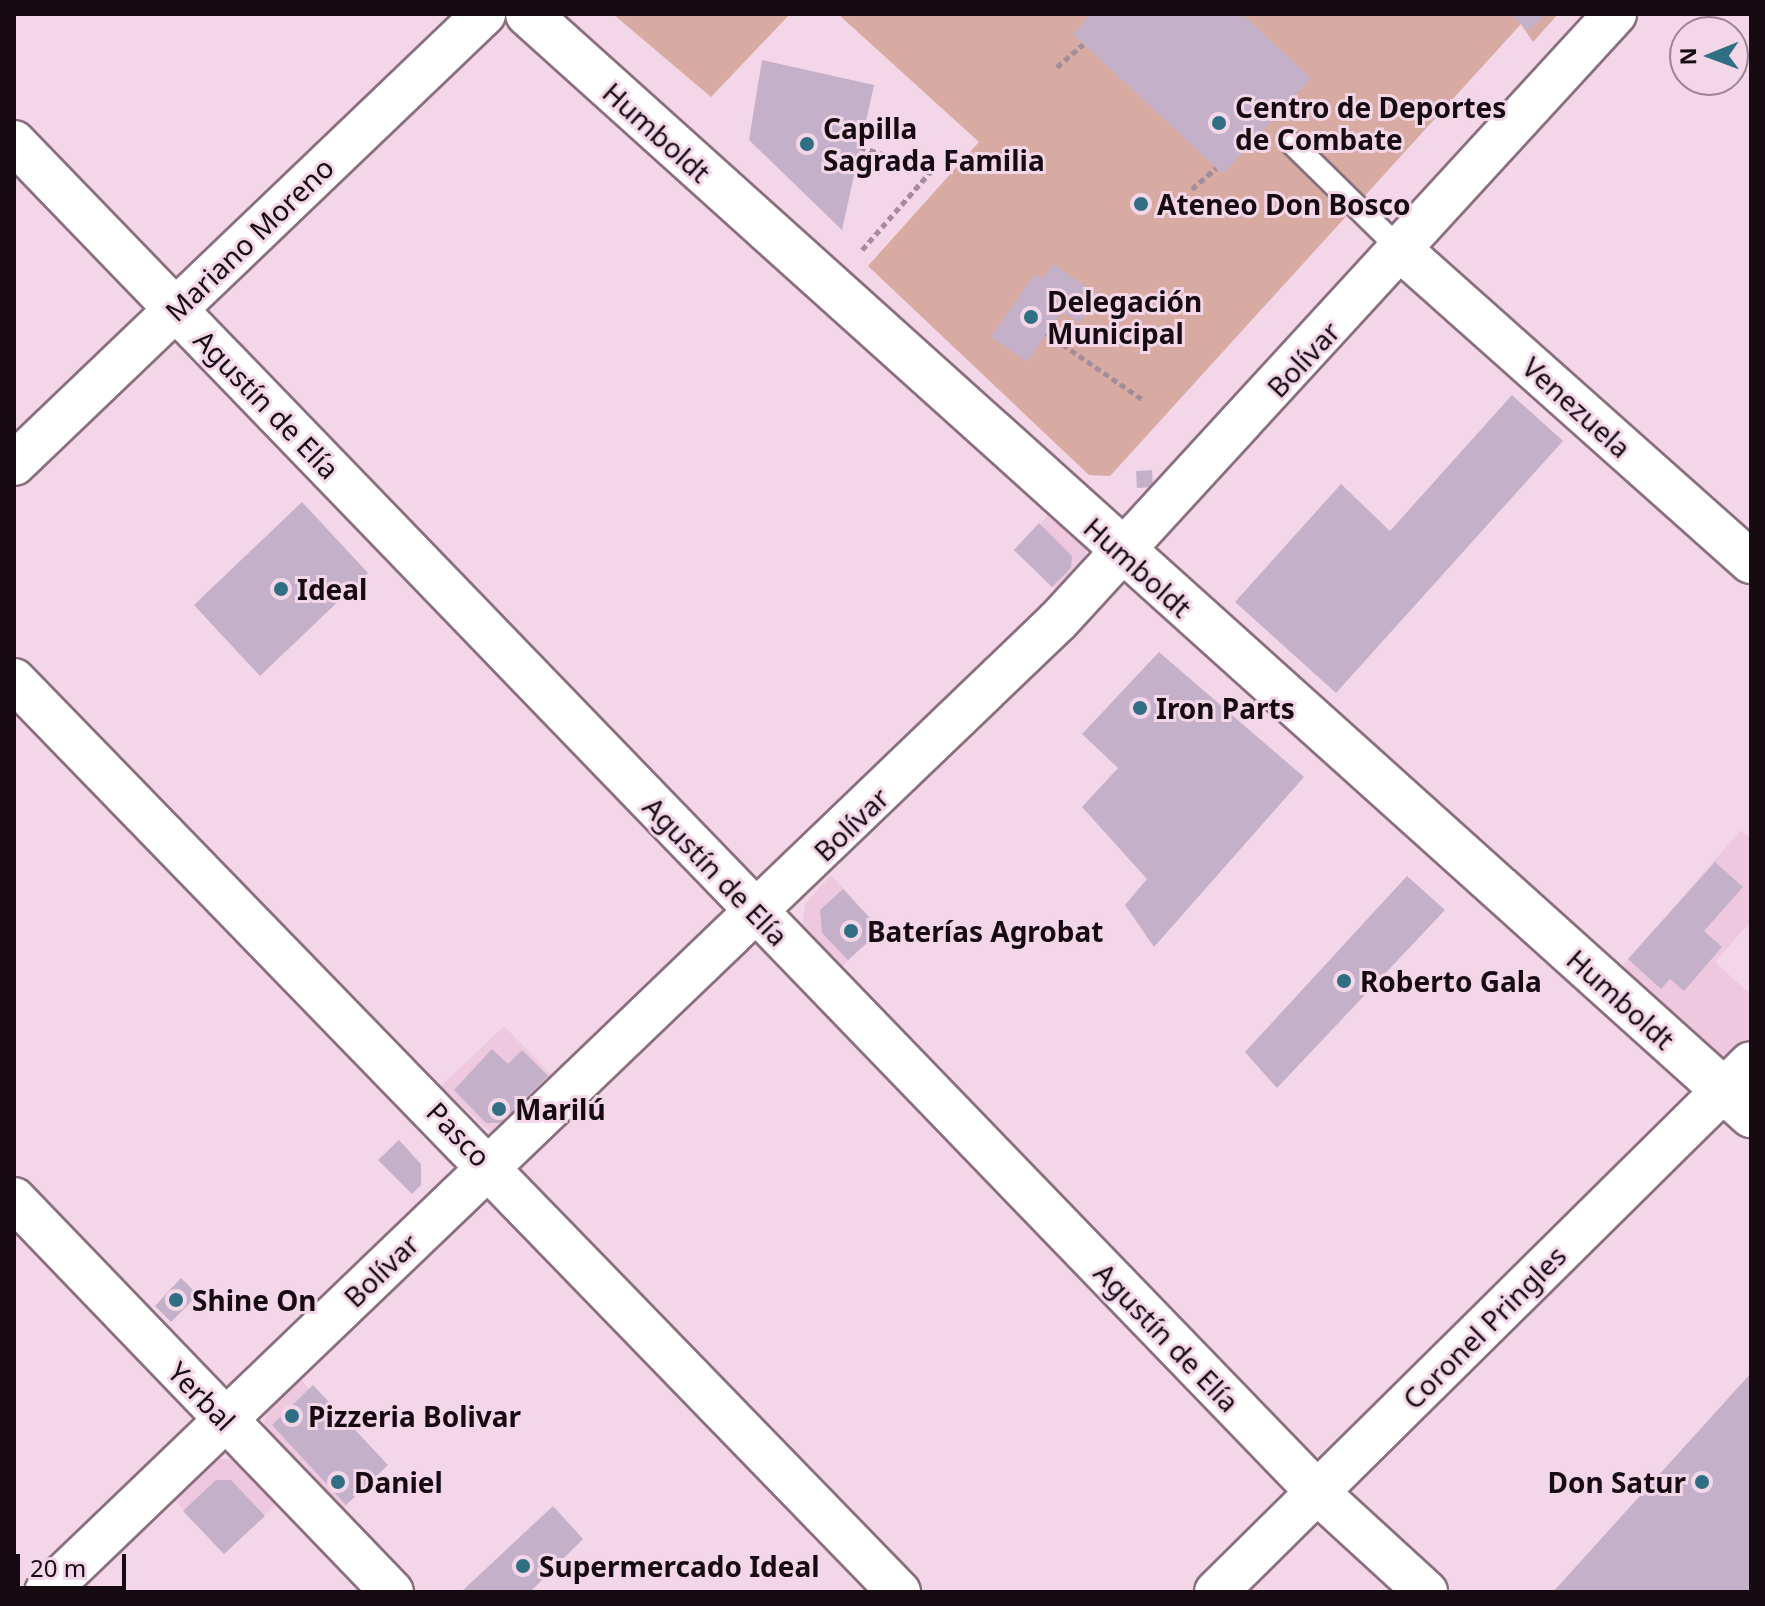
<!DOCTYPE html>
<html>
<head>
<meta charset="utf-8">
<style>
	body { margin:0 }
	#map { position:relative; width:1765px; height:1606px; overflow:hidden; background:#f3d6e7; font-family:"Noto Sans",sans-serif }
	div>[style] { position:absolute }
	.built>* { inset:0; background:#edc8de }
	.green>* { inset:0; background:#d7aaa2 }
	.building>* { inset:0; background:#c4b1c9 }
	.path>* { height:5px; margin-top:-2.5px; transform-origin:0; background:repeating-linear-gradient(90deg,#a38d9a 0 6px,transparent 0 10px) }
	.roads { filter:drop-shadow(2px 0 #896f7f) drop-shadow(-2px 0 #896f7f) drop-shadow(0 2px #896f7f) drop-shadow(0 -2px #896f7f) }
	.service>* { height:22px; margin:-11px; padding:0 11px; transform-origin:11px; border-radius:11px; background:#fff }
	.minor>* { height:42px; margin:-21px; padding:0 21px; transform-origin:21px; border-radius:21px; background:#fff }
	.tertiary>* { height:44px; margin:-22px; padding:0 22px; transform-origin:22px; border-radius:22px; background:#fff }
	.dots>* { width:22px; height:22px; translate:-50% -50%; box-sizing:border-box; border:4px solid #f3d6e7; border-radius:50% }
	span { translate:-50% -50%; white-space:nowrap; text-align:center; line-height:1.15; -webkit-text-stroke:6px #f3d6e7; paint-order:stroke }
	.poi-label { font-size:28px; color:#150b11; font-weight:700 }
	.left { translate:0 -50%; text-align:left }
	.right { translate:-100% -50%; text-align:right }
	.street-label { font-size:28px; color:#150b11 }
	.frame { position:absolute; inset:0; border:16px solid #150b11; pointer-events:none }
	.north { position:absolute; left:1669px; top:16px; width:80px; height:80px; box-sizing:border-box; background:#f3d6e7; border:2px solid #9a8591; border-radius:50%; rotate:269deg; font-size:22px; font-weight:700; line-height:32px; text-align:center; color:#150b11 }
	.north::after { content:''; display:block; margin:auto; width:28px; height:36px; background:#2f6e83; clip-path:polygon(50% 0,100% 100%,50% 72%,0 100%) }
	.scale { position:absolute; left:16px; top:1554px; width:110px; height:36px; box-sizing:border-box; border:4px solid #150b11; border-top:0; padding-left:10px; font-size:24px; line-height:28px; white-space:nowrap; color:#150b11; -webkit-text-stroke:6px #f3d6e7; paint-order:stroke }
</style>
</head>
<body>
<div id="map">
	<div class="built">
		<i style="clip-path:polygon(1055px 508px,1087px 549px,1080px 575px,1061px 594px,1014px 551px)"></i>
		<i style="clip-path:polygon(1741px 830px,1751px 839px,1751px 921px,1715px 962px,1751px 995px,1751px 1045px,1722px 1059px,1618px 971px)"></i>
		<i style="clip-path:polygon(831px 875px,881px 930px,833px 975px,802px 930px,805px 904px)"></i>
		<i style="clip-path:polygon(504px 1026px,554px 1078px,492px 1134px,441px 1086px)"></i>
		<i style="clip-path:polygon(297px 1375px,380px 1472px,336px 1515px,263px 1427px,269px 1403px)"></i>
		<i style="clip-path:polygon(214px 1459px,235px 1459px,248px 1467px,280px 1500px,224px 1554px,169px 1493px)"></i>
	</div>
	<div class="green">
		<i style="clip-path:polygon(613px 14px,790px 14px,711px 97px)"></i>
		<i style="clip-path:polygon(838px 14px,1558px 14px,1533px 42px,1521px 24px,1110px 476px,1089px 475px,868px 266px,979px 142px)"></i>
	</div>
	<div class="building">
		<i style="clip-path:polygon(1091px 14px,1242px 14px,1311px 78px,1223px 174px,1073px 34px)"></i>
		<i style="clip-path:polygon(1510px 14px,1545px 14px,1529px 31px)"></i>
		<i style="clip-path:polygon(762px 60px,874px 85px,842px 230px,749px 140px)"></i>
		<i style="clip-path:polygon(1053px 264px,1098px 295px,1080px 323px,1061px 312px,1027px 362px,991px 337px,1035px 274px,1043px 279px)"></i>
		<i style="clip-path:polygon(1512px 395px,1563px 441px,1336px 693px,1235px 602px,1341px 484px,1390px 531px)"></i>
		<i style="clip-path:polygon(1152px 470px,1153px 487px,1137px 488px,1136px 471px)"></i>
		<i style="clip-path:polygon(302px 502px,368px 573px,260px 676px,194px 605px)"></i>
		<i style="clip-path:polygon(1039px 523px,1072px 556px,1071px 568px,1052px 587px,1014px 550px)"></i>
		<i style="clip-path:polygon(1159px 652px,1304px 777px,1154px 947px,1125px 905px,1147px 879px,1082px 807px,1118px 768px,1082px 734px)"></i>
		<i style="clip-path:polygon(1715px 862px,1743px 887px,1704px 931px,1722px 947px,1684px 991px,1670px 979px,1661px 989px,1628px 959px)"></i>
		<i style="clip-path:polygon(1407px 876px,1445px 910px,1277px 1088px,1245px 1052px)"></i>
		<i style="clip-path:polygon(843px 889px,881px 930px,848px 960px,822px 933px,820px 910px)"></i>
		<i style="clip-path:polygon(492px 1049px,508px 1064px,522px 1050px,548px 1076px,500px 1123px,486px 1123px,454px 1090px)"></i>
		<i style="clip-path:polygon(399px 1140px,421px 1164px,421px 1185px,412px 1194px,378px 1160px)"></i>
		<i style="clip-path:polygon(181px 1278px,198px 1295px,171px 1322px,155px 1306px)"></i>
		<i style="clip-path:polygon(1751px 1373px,1751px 1592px,1553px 1592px)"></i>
		<i style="clip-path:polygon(313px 1385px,388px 1465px,346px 1505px,272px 1425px)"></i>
		<i style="clip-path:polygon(216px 1480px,231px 1480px,265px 1516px,224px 1554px,183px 1511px)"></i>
		<i style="clip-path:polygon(553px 1506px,583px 1539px,530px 1592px,461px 1592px)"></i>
	</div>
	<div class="path">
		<i style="left:1057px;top:67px;width:35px;rotate:-41deg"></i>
		<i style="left:860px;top:147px;width:76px;rotate:17.7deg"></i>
		<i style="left:932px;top:170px;width:106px;rotate:131.2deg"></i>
		<i style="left:1192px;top:189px;width:32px;rotate:-41deg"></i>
		<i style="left:1046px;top:333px;width:120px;rotate:34.5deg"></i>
	</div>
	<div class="roads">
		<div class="service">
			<i style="left:1294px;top:145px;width:153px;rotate:44.5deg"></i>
		</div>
		<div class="minor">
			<i style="left:14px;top:142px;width:1876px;rotate:46.01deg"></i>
			<i style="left:1317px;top:1492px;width:148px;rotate:42.5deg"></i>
			<i style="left:1403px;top:252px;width:466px;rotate:41.7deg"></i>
			<i style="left:14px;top:464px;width:651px;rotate:-43.75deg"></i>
			<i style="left:14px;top:680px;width:1271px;rotate:45.86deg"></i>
			<i style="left:14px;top:1199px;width:545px;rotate:46.11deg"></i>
			<i style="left:46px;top:1592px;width:1402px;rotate:-43.82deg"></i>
			<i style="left:1058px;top:621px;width:824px;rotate:-47.46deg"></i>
			<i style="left:1216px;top:1592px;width:752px;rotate:-44.68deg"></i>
		</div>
		<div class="tertiary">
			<i style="left:528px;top:14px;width:1646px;rotate:41.99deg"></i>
		</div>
	</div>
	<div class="dots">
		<i style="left:1219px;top:123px;background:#2f6e83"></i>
		<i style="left:807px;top:144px;background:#2f6e83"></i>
		<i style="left:1141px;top:204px;background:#2f6e83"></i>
		<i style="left:1031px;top:317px;background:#2f6e83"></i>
		<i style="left:281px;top:589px;background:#2f6e83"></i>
		<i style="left:1140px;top:708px;background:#2f6e83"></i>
		<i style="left:851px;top:931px;background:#2f6e83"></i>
		<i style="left:1344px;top:981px;background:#2f6e83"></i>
		<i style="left:499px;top:1109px;background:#2f6e83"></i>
		<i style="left:176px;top:1300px;background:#2f6e83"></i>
		<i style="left:292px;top:1416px;background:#2f6e83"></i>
		<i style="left:338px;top:1482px;background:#2f6e83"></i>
		<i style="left:1702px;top:1482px;background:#2f6e83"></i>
		<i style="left:523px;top:1566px;background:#2f6e83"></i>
	</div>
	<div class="poi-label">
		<span class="left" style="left:1235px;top:123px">Centro de Deportes<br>de Combate</span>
		<span class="left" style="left:823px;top:144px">Capilla<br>Sagrada Familia</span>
		<span class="left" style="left:1157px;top:204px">Ateneo Don Bosco</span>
		<span class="left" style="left:1047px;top:317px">Delegación<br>Municipal</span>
		<span class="left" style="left:297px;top:589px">Ideal</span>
		<span class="left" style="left:1156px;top:708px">Iron Parts</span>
		<span class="left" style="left:867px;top:931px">Baterías Agrobat</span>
		<span class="left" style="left:1360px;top:981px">Roberto Gala</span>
		<span class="left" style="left:515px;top:1109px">Marilú</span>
		<span class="left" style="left:192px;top:1300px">Shine On</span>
		<span class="left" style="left:308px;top:1416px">Pizzeria Bolivar</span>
		<span class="left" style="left:354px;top:1482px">Daniel</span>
		<span class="right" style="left:1686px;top:1482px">Don Satur</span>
		<span class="left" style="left:539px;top:1566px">Supermercado Ideal</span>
	</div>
	<div class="street-label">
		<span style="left:657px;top:132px;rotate:42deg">Humboldt</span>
		<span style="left:249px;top:239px;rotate:-44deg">Mariano Moreno</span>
		<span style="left:1303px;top:359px;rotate:-47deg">Bolívar</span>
		<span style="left:267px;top:404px;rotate:46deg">Agustín de Elía</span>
		<span style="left:1577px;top:407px;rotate:42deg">Venezuela</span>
		<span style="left:1138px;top:567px;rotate:42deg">Humboldt</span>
		<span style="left:851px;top:824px;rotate:-44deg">Bolívar</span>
		<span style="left:716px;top:871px;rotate:46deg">Agustín de Elía</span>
		<span style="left:1621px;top:999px;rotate:42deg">Humboldt</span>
		<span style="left:459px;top:1134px;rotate:46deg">Pasco</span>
		<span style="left:381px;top:1270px;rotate:-44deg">Bolívar</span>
		<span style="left:1484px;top:1327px;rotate:-45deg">Coronel Pringles</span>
		<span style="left:1167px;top:1337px;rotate:46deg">Agustín de Elía</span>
		<span style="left:202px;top:1396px;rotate:46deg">Yerbal</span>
	</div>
	<div class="frame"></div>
	<div class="north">N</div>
	<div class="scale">20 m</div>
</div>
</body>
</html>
